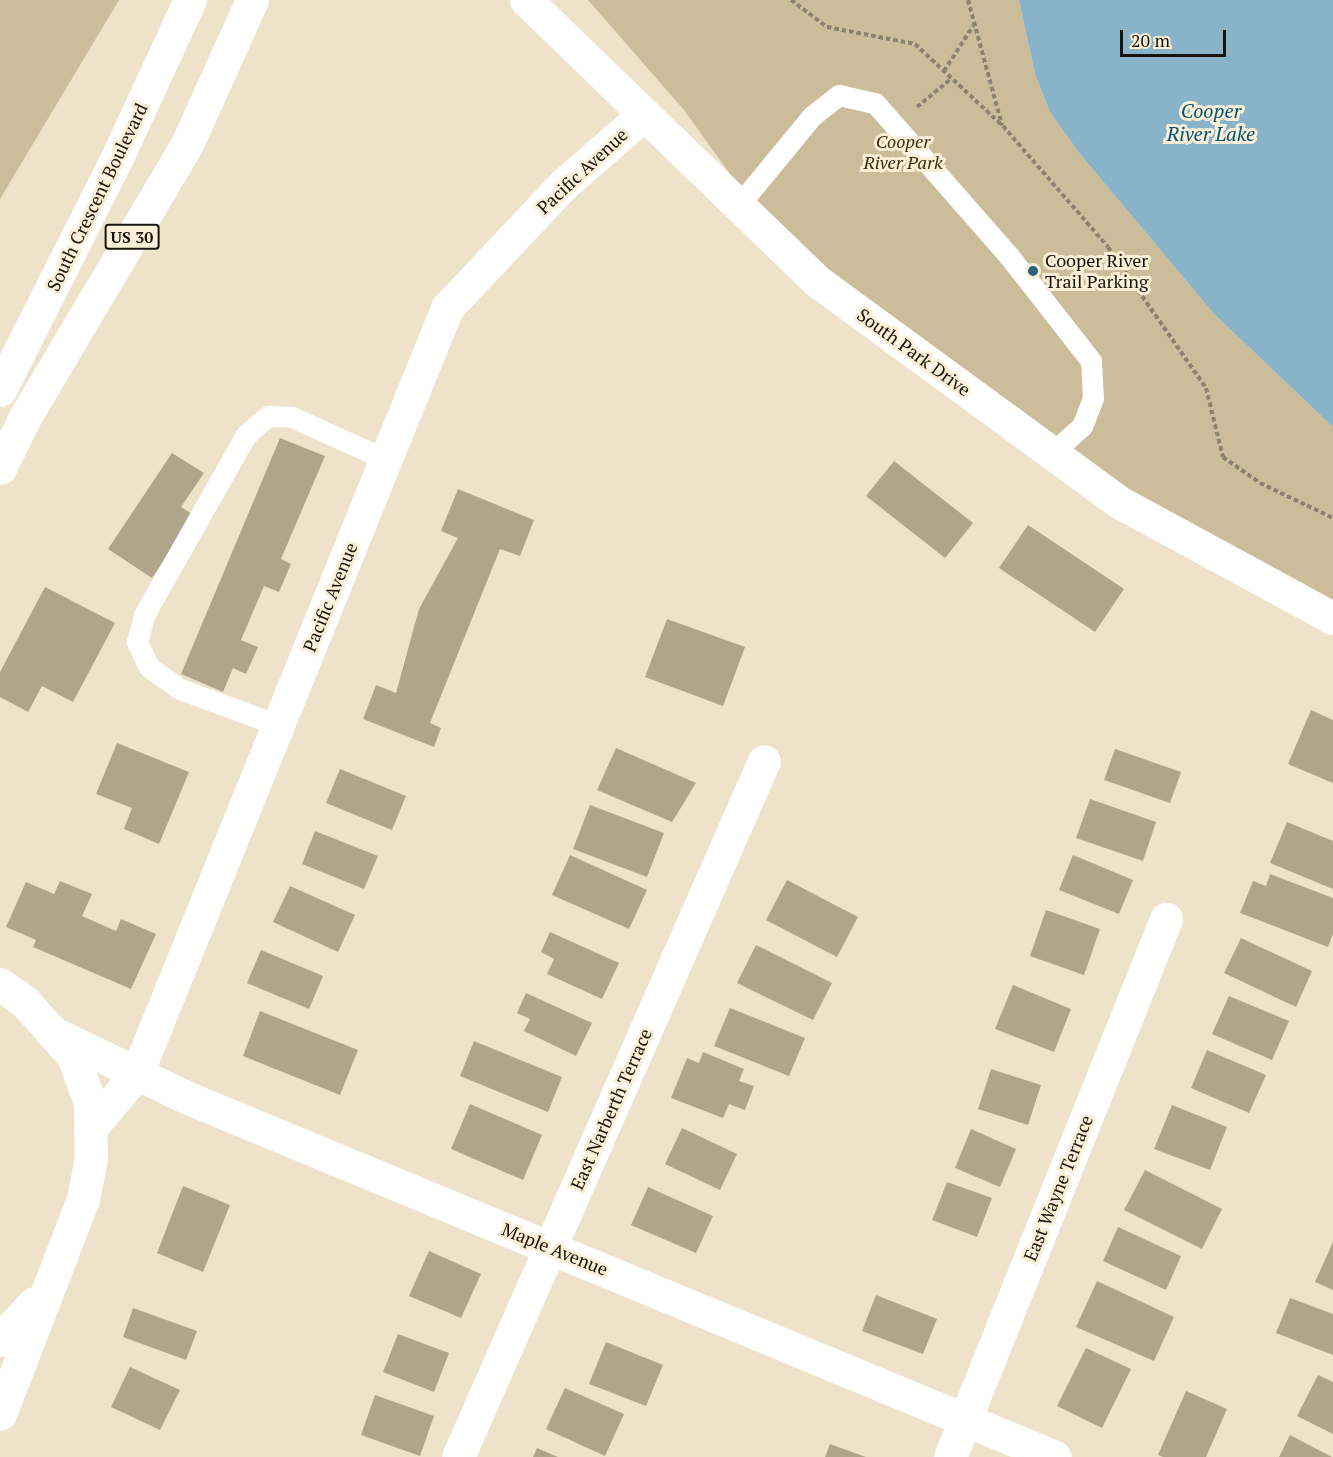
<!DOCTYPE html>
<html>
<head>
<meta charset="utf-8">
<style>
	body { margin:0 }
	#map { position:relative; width:1333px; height:1457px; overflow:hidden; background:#eee3ca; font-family:"PT Serif",serif }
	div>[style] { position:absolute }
	.green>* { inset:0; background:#cbbd99 }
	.water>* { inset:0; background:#89b3c9 }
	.building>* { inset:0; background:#afa58d }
	.path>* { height:4px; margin-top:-2px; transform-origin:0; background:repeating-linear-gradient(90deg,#8a8271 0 4.5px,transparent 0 7.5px) }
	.lane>* { height:21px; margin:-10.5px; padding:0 10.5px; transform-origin:10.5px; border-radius:10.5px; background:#fff }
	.street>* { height:33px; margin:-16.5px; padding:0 16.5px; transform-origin:16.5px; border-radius:16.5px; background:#fff }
	.secondary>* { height:33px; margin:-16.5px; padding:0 16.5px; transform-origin:16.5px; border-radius:16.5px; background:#fff }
	.highway>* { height:33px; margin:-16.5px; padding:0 16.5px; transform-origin:16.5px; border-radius:16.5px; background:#fff }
	.dots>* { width:16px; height:16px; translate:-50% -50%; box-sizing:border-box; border:3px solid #fbf0d7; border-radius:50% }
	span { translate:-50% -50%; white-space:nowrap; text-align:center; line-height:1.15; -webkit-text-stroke:6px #fbf0d7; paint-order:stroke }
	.shield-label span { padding:2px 4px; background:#fbf0d7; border:2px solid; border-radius:4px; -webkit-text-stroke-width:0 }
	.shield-label { font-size:16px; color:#18140b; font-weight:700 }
	.park-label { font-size:18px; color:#3a2e0d; font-style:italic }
	.street-label { font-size:18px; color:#18140b }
	.poi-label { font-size:18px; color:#18140b }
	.left { translate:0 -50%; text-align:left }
	.water-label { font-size:20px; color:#005472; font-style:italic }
	.scale { position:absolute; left:1120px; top:30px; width:106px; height:27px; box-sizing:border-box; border:3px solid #18140b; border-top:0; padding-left:8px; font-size:18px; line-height:21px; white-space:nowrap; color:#18140b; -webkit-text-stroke:4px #fbf0d7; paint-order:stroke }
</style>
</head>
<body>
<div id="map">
	<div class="green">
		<i style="clip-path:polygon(0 0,119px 0,0 199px)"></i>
		<i style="clip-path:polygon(588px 0,1019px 0,1035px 74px,1050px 112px,1080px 154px,1214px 314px,1333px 427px,1333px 618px,1119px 502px,786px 252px,684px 110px)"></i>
	</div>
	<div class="water">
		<i style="clip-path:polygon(1019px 0,1333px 0,1333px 427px,1214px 314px,1080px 154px,1050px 112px,1035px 74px)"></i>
	</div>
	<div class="building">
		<i style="clip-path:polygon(280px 438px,325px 456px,281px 559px,291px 564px,279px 592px,264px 586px,241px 640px,258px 647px,246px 674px,233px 668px,223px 692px,181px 674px)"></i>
		<i style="clip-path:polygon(172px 453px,204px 473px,181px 507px,194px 515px,152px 578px,108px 549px)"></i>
		<i style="clip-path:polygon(894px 461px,973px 523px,945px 558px,866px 496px)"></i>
		<i style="clip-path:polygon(458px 489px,534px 520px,520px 556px,500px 549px,430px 723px,441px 728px,434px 747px,363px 719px,376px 685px,396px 693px,419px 609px,458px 538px,441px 531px)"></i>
		<i style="clip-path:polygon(1028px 525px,1124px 589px,1095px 632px,999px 568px)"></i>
		<i style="clip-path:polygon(45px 587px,115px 623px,73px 702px,42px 686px,28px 712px,0 697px,0 672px)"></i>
		<i style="clip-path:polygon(667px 619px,745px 647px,723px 706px,645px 677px)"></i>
		<i style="clip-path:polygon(1311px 710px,1333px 720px,1333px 783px,1288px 764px)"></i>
		<i style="clip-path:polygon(117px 743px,189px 772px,159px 844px,124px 829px,132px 808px,96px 794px)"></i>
		<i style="clip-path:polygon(616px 748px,696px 783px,672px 822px,597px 790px)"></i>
		<i style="clip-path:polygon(1115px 749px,1181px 772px,1170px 803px,1104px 780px)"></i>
		<i style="clip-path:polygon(340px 769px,406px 796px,392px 830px,326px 803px)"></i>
		<i style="clip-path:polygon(1090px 799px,1156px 822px,1143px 861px,1076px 838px)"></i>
		<i style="clip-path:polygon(590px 805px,664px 833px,647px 877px,573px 849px)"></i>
		<i style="clip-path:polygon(1287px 822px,1333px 841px,1333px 889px,1270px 863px)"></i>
		<i style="clip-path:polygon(315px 831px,378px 856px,364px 889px,302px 864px)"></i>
		<i style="clip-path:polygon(570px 855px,647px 890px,629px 929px,552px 895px)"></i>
		<i style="clip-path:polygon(1073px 855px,1133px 880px,1119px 914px,1059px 890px)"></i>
		<i style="clip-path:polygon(1270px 874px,1333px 898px,1333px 934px,1328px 947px,1240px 913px,1253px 881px,1266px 886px)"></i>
		<i style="clip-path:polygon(787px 880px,858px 917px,837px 957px,766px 920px)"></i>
		<i style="clip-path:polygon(60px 881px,92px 894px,82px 916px,116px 931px,121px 919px,156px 934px,131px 989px,33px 947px,36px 940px,6px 927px,26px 882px,54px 894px)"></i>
		<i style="clip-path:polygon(290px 886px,355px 915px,338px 952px,273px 922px)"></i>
		<i style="clip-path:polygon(1046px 910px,1100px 929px,1084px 975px,1030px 956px)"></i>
		<i style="clip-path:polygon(550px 932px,619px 963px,602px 999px,547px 974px,554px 959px,541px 952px)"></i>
		<i style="clip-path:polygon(1241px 938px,1312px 971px,1296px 1007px,1224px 973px)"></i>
		<i style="clip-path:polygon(756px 945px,832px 983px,813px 1020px,737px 983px)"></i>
		<i style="clip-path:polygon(261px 950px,323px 976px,309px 1009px,247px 983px)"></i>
		<i style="clip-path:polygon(1013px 985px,1071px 1009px,1054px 1052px,995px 1029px)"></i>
		<i style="clip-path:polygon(526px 993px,592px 1023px,576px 1056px,524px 1031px,530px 1019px,517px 1013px)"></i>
		<i style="clip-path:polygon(1229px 996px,1289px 1021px,1272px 1060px,1212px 1034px)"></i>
		<i style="clip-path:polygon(730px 1008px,805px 1038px,789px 1076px,714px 1046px)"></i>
		<i style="clip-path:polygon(260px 1011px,358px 1050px,340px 1095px,243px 1056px)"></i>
		<i style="clip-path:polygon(474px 1041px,562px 1077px,548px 1112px,460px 1076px)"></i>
		<i style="clip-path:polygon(1207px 1050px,1266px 1075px,1249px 1113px,1191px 1088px)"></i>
		<i style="clip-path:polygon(703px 1052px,744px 1069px,739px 1081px,754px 1086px,745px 1110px,729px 1104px,723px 1118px,671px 1098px,687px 1058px,699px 1063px)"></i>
		<i style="clip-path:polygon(991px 1069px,1041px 1085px,1028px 1125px,978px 1109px)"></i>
		<i style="clip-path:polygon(470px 1104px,542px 1135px,523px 1180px,451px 1149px)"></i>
		<i style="clip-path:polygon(1172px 1105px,1227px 1127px,1210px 1170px,1154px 1149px)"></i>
		<i style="clip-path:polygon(682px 1128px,737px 1154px,720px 1190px,665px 1164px)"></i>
		<i style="clip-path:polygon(971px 1129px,1016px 1149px,1000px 1187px,955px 1168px)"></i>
		<i style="clip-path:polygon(1145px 1170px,1222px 1209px,1202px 1249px,1124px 1210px)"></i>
		<i style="clip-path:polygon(947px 1182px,992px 1198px,977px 1237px,932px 1220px)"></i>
		<i style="clip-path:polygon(183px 1186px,230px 1205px,203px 1272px,157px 1253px)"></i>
		<i style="clip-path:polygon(648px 1187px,713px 1216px,696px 1253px,631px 1225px)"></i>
		<i style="clip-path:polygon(1118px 1227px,1181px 1256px,1166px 1290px,1103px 1261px)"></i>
		<i style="clip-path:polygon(1333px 1242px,1333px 1290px,1315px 1282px)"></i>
		<i style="clip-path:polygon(429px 1251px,481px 1274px,461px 1318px,409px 1296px)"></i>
		<i style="clip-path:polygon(1097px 1281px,1174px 1317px,1154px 1361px,1076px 1327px)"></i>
		<i style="clip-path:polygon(876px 1295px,937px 1319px,923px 1354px,862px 1331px)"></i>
		<i style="clip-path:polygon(1290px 1298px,1333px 1314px,1333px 1355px,1276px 1333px)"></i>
		<i style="clip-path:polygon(133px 1308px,197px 1331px,186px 1360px,123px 1337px)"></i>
		<i style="clip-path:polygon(398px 1334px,449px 1353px,434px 1392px,383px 1372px)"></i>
		<i style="clip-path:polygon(606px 1342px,663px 1365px,646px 1406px,589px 1384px)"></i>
		<i style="clip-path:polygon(1086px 1348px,1131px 1369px,1102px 1428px,1057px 1406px)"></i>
		<i style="clip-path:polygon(130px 1367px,180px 1390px,160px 1430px,111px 1407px)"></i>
		<i style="clip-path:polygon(1318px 1375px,1333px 1382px,1333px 1434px,1297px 1416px)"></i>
		<i style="clip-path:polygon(565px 1388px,624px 1414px,605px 1456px,546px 1429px)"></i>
		<i style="clip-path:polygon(1186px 1391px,1227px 1409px,1206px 1457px,1163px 1457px,1158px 1455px)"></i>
		<i style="clip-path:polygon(375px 1395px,434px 1416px,420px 1456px,361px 1435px)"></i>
		<i style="clip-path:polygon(1290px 1435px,1332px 1457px,1279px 1457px)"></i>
		<i style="clip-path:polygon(830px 1444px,866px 1457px,825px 1457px)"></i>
		<i style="clip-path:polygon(537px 1448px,558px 1457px,533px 1457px)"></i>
	</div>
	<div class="path">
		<i style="left:791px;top:0;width:45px;rotate:36.9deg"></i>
		<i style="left:827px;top:27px;width:90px;rotate:10.9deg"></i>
		<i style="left:915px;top:44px;width:120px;rotate:43deg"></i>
		<i style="left:1003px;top:126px;width:160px;rotate:49deg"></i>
		<i style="left:1108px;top:247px;width:172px;rotate:55.2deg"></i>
		<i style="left:1206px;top:388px;width:71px;rotate:76.2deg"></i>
		<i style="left:1223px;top:457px;width:45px;rotate:35.1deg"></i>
		<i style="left:1260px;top:483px;width:81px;rotate:25.6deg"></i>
		<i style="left:968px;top:0;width:130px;rotate:74.8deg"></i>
		<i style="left:944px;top:71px;width:54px;rotate:-57.2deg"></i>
		<i style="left:917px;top:107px;width:45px;rotate:-39.6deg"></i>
	</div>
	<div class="lane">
		<i style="left:738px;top:206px;width:117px;rotate:-50.6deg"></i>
		<i style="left:812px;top:116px;width:34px;rotate:-38deg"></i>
		<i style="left:839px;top:95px;width:37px;rotate:13deg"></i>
		<i style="left:875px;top:103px;width:203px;rotate:48.8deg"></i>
		<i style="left:1009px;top:256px;width:133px;rotate:52deg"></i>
		<i style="left:1091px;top:361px;width:37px;rotate:87deg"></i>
		<i style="left:1093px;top:398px;width:30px;rotate:111deg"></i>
		<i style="left:1082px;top:426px;width:40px;rotate:138deg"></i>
		<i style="left:278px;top:725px;width:104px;rotate:-159.8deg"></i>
		<i style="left:180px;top:689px;width:38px;rotate:-145deg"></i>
		<i style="left:149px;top:667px;width:28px;rotate:-116deg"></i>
		<i style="left:137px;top:642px;width:28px;rotate:-75deg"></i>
		<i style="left:144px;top:615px;width:207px;rotate:-60.5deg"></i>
		<i style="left:246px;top:435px;width:29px;rotate:-41deg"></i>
		<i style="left:268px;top:416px;width:24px;rotate:2deg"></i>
		<i style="left:292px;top:417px;width:102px;rotate:24.3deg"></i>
	</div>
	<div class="street">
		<i style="left:58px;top:1035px;width:144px;rotate:25.9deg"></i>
		<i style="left:188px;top:1098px;width:938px;rotate:22.49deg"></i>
		<i style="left:90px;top:1129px;width:73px;rotate:-50deg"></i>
		<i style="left:137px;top:1073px;width:825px;rotate:-67.94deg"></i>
		<i style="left:447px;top:308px;width:170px;rotate:-46.7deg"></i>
		<i style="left:564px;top:184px;width:105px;rotate:-41.1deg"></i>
		<i style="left:458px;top:1457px;width:760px;rotate:-66.27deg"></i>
		<i style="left:950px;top:1457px;width:580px;rotate:-68.13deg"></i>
	</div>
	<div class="secondary">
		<i style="left:526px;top:0;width:405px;rotate:44deg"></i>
		<i style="left:817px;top:281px;width:374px;rotate:36.2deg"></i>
		<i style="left:1119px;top:502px;width:243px;rotate:28.5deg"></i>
	</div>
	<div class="highway">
		<i style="left:0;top:390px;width:270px;rotate:-63.3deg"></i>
		<i style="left:121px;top:149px;width:164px;rotate:-65.2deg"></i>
		<i style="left:0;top:468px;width:57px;rotate:-63.9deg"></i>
		<i style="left:25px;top:417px;width:317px;rotate:-59.3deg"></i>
		<i style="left:187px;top:144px;width:158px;rotate:-65.7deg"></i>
		<i style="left:0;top:984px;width:31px;rotate:36deg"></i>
		<i style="left:25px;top:1002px;width:72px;rotate:48.4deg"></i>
		<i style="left:73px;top:1056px;width:50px;rotate:70.1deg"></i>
		<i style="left:90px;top:1103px;width:55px;rotate:89deg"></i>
		<i style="left:91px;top:1158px;width:42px;rotate:101deg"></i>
		<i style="left:83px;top:1199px;width:230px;rotate:111.1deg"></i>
		<i style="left:0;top:1340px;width:50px;rotate:-47.4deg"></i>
	</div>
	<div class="dots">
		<i style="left:1033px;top:271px;background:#2a627c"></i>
	</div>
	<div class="shield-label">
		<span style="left:132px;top:237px">US 30</span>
	</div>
	<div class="park-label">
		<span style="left:903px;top:152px">Cooper<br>River Park</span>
	</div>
	<div class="street-label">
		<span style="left:582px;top:171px;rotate:-43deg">Pacific Avenue</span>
		<span style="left:97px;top:197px;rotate:-64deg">South Crescent Boulevard</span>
		<span style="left:914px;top:352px;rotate:36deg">South Park Drive</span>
		<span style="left:330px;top:597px;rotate:-68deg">Pacific Avenue</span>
		<span style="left:611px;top:1109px;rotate:-66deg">East Narberth Terrace</span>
		<span style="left:1058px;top:1188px;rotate:-68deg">East Wayne Terrace</span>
		<span style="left:555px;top:1249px;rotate:22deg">Maple Avenue</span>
	</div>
	<div class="poi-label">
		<span class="left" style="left:1045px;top:271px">Cooper River<br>Trail Parking</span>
	</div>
	<div class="water-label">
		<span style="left:1211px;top:122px">Cooper<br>River Lake</span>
	</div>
	<div class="scale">20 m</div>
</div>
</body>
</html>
